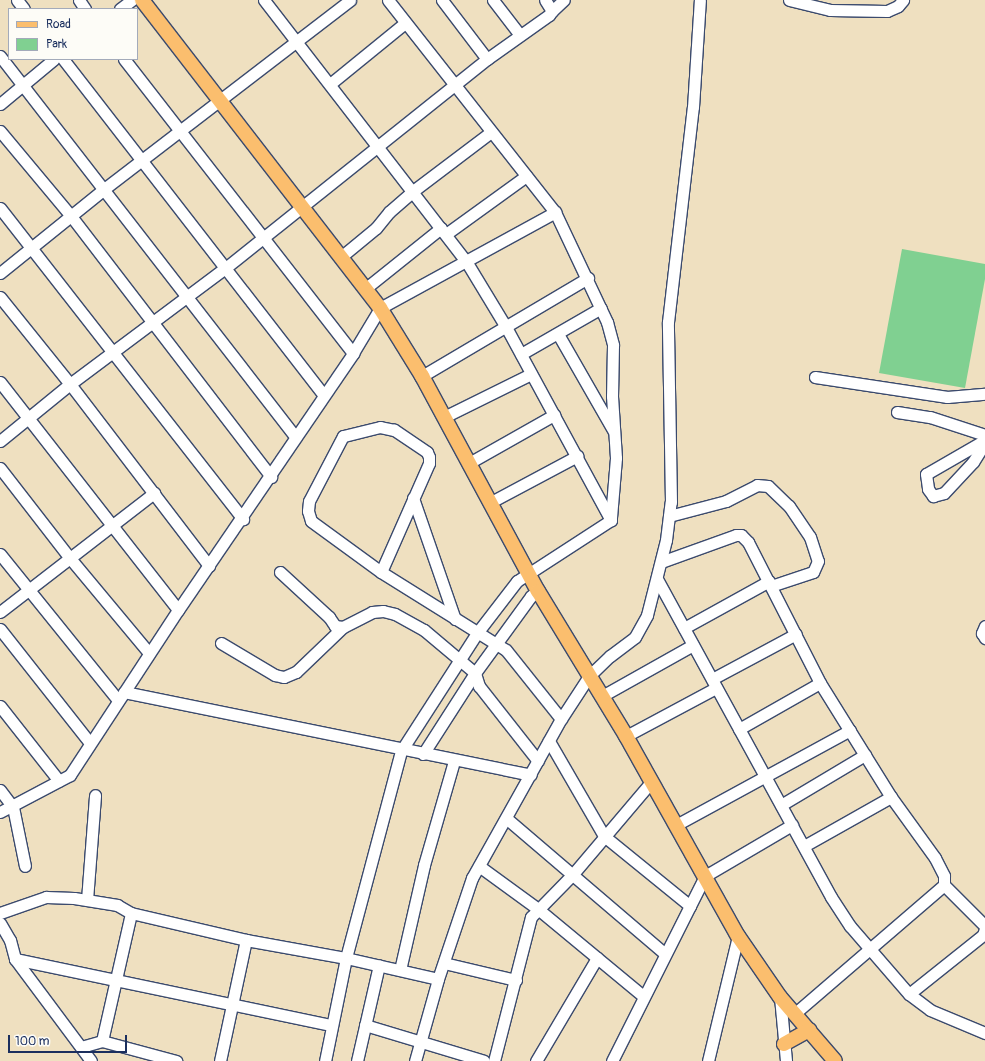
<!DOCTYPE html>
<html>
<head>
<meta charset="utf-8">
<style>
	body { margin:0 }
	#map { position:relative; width:985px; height:1061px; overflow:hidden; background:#efe0c0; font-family:Pangolin,sans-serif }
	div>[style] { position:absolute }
	.green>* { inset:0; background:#80d091 }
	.roads { filter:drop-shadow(1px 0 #3b4a6d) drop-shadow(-1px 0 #3b4a6d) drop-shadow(0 1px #3b4a6d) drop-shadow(0 -1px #3b4a6d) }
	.minor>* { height:11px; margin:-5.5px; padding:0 5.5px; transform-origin:5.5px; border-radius:5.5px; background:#fff }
	.major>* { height:14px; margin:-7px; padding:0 7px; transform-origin:7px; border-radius:7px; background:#fbbe6e }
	span { translate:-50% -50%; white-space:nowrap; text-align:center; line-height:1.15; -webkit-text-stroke:3.5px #fdfcf7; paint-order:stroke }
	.legend { position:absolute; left:8px; top:8px; width:130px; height:52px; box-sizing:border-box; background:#fdfcf7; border:1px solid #a3aaba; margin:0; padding:5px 7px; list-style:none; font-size:12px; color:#1b2f5e }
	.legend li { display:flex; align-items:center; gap:8px; height:20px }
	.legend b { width:20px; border:1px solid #a3aaba }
	.scale { position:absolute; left:8px; top:1035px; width:119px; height:18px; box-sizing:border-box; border:2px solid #1b2f5e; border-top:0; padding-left:5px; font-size:12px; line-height:14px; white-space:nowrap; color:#1b2f5e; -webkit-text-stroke:3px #fdfcf7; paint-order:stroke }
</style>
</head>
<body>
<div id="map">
	<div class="green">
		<i style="clip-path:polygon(902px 249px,985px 264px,985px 279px,965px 388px,879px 373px)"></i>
	</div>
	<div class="roads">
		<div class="minor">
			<i style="left:17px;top:0;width:11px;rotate:52deg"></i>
			<i style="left:79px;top:0;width:11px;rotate:56deg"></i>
			<i style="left:264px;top:0;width:330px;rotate:52.3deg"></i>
			<i style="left:466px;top:261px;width:77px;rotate:58.8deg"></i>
			<i style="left:506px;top:327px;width:220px;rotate:61.5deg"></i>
			<i style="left:611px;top:520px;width:112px;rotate:147deg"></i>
			<i style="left:517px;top:581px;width:66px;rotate:127.6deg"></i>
			<i style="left:477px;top:633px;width:140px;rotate:122.8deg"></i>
			<i style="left:401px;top:751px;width:214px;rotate:104.9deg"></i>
			<i style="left:346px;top:958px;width:105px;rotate:101.5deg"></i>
			<i style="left:388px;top:0;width:270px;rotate:51.8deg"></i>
			<i style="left:555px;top:212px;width:122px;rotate:64.7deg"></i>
			<i style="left:607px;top:322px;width:24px;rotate:75deg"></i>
			<i style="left:613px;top:345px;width:51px;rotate:91.1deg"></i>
			<i style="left:612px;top:396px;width:62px;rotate:86.3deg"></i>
			<i style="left:616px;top:458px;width:60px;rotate:94.8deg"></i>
			<i style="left:442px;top:0;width:74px;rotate:52.7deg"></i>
			<i style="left:493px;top:0;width:44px;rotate:52.4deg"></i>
			<i style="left:789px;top:0;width:42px;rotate:13.7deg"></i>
			<i style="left:830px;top:10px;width:57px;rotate:1deg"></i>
			<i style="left:887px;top:11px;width:12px;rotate:-24deg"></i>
			<i style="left:898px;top:6px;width:8px;rotate:-50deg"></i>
			<i style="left:120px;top:9px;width:15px;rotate:-37deg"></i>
			<i style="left:552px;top:11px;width:16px;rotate:-43deg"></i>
			<i style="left:0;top:56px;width:481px;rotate:52.2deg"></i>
			<i style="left:63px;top:59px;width:425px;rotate:52.2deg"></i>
			<i style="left:124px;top:59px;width:373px;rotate:52.1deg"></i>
			<i style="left:330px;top:84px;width:97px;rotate:-39.1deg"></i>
			<i style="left:0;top:104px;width:70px;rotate:-39.8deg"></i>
			<i style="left:0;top:131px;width:111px;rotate:50.1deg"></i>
			<i style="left:71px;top:216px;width:329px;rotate:52.5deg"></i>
			<i style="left:0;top:208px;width:395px;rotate:52deg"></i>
			<i style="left:446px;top:234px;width:99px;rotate:-35.9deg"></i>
			<i style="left:342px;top:256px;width:44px;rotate:-39.5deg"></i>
			<i style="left:376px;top:228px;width:21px;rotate:-51deg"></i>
			<i style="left:389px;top:212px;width:32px;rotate:-41deg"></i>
			<i style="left:413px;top:191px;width:98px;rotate:-37.1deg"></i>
			<i style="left:0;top:273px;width:134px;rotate:-38.9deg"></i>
			<i style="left:104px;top:189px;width:310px;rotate:-37.5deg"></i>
			<i style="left:366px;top:288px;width:96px;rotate:-38.7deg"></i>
			<i style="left:0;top:297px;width:112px;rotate:51.2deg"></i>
			<i style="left:70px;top:384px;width:229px;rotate:52.6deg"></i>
			<i style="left:558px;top:334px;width:111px;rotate:60.2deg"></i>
			<i style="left:521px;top:354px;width:92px;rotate:-29.9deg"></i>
			<i style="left:422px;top:376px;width:193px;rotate:-30.6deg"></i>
			<i style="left:815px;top:377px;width:134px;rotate:8.6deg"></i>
			<i style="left:947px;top:397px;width:38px;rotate:-5deg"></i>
			<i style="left:0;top:382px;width:289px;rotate:52deg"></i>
			<i style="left:897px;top:412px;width:33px;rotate:9deg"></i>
			<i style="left:930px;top:417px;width:58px;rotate:18.1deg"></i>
			<i style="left:444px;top:417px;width:97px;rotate:-26.3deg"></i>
			<i style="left:985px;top:440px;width:68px;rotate:150deg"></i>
			<i style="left:926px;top:474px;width:15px;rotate:82deg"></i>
			<i style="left:928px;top:489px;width:9px;rotate:54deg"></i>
			<i style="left:933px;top:496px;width:11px;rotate:-15deg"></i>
			<i style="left:944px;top:493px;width:42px;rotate:-46.9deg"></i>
			<i style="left:973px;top:462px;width:22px;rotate:-58deg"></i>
			<i style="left:0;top:441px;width:90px;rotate:-39.2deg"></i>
			<i style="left:70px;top:384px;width:192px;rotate:-36.8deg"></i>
			<i style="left:224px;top:269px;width:337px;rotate:-38.6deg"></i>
			<i style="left:487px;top:59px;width:76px;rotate:-35.4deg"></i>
			<i style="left:549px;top:15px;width:5px;rotate:-53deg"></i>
			<i style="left:552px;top:11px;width:13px;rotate:-122deg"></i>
			<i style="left:469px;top:463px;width:98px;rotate:-29.5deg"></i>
			<i style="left:0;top:468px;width:113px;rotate:52.2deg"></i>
			<i style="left:69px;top:557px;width:125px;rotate:50.2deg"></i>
			<i style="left:413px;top:498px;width:128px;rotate:70.9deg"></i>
			<i style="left:491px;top:502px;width:98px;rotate:-28.1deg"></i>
			<i style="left:669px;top:516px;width:59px;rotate:-14.7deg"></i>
			<i style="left:726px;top:501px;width:35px;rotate:-27deg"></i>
			<i style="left:757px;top:485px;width:11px;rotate:5deg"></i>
			<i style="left:768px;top:486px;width:29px;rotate:44deg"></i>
			<i style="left:789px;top:506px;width:37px;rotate:56deg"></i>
			<i style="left:810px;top:537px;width:25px;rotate:72deg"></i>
			<i style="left:818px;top:561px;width:12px;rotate:114deg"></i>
			<i style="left:813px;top:572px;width:44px;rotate:161.6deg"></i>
			<i style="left:0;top:554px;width:188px;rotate:51.1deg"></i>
			<i style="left:661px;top:562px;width:80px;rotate:-19.8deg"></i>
			<i style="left:736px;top:535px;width:5px"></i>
			<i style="left:741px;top:535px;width:10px;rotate:45deg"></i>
			<i style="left:748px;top:542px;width:158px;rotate:62.9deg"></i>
			<i style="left:820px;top:683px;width:134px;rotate:58.1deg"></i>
			<i style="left:891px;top:797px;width:75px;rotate:54.2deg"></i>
			<i style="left:935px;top:858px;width:20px;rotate:63deg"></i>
			<i style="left:944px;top:876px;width:9px;rotate:90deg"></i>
			<i style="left:944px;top:885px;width:196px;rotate:139.3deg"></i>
			<i style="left:280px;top:572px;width:67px;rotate:42.6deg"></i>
			<i style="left:329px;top:617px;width:11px;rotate:56deg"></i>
			<i style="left:335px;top:626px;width:8px;rotate:7deg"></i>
			<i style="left:343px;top:627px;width:33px;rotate:-27deg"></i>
			<i style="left:372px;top:612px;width:11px;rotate:-5deg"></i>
			<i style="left:383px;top:611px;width:12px;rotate:14deg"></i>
			<i style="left:395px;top:614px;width:33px;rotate:29deg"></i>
			<i style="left:424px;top:630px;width:67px;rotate:40.1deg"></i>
			<i style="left:475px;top:673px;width:14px;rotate:73deg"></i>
			<i style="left:479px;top:686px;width:95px;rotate:51.8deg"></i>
			<i style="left:381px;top:572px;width:119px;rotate:-66.2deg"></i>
			<i style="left:429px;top:463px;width:6px;rotate:-90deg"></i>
			<i style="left:429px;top:457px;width:5px;rotate:-112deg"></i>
			<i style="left:427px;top:452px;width:40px;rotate:-146deg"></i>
			<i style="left:394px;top:430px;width:14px;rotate:-168deg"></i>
			<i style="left:380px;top:427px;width:38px;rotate:166deg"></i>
			<i style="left:343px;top:436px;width:73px;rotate:117.6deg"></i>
			<i style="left:309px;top:501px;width:10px;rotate:96deg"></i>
			<i style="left:308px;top:511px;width:10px;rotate:73deg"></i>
			<i style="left:311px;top:521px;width:87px;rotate:36.1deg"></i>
			<i style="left:381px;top:572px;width:147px;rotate:32deg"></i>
			<i style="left:506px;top:650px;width:88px;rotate:51.4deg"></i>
			<i style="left:657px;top:579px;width:362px;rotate:61.3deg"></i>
			<i style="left:831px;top:897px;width:35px;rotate:57deg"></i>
			<i style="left:850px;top:926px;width:90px;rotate:49.1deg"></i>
			<i style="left:909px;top:994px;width:26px;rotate:37deg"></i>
			<i style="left:930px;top:1010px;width:60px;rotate:22.7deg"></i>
			<i style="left:0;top:612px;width:195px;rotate:-37.7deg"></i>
			<i style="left:985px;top:626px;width:8px;rotate:113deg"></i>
			<i style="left:982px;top:633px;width:6px;rotate:59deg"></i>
			<i style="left:684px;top:628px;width:97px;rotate:-28.9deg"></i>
			<i style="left:0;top:629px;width:145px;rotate:51.7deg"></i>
			<i style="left:221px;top:643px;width:63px;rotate:30.7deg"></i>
			<i style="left:275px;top:675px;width:9px;rotate:13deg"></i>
			<i style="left:284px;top:677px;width:13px;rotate:-23deg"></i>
			<i style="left:296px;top:672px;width:65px;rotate:-43.8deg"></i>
			<i style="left:712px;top:679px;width:95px;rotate:-28.2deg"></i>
			<i style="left:124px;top:692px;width:415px;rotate:11.5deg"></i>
			<i style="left:602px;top:696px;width:104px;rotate:-29.3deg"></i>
			<i style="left:0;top:706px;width:95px;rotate:51.8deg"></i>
			<i style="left:739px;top:729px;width:93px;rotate:-29.6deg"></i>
			<i style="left:626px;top:736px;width:102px;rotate:-28.1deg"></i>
			<i style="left:549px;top:741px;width:110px;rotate:59.9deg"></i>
			<i style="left:604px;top:836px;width:111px;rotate:39.1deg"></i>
			<i style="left:423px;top:754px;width:96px;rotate:-57.3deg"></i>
			<i style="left:475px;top:673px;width:95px;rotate:-54deg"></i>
			<i style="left:531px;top:596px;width:9px;rotate:-36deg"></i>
			<i style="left:0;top:790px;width:21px;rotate:53deg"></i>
			<i style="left:13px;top:807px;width:60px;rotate:78.5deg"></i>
			<i style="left:781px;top:805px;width:98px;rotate:-30.8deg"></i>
			<i style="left:0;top:812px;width:79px;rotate:-27.9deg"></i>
			<i style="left:70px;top:775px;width:197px;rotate:-56.8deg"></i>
			<i style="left:178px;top:610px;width:311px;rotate:-55.7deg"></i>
			<i style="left:353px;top:353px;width:52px;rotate:-59deg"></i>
			<i style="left:380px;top:308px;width:200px;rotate:-28.7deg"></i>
			<i style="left:506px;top:818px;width:208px;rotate:40.5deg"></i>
			<i style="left:676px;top:825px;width:198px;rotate:-28.6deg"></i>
			<i style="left:804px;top:846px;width:100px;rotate:-29.4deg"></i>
			<i style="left:479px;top:866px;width:73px;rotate:36.1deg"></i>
			<i style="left:538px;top:909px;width:136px;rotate:39.6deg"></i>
			<i style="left:944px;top:885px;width:58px;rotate:45deg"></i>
			<i style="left:87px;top:900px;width:105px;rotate:-85.6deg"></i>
			<i style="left:0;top:913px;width:49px;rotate:-19.2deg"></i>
			<i style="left:46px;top:897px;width:28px;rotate:2deg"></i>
			<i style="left:74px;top:898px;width:44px;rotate:9.2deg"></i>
			<i style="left:117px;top:905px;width:16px;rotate:30deg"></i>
			<i style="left:131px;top:913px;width:118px;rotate:13.2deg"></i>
			<i style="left:246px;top:940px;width:102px;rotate:10.2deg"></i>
			<i style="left:346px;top:958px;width:94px;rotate:12.9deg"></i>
			<i style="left:0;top:923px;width:20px;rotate:60deg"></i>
			<i style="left:10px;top:940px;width:20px;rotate:75deg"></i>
			<i style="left:15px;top:959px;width:127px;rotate:53.3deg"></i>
			<i style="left:15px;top:959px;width:323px;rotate:11.8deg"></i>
			<i style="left:444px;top:963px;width:74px;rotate:13.3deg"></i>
			<i style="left:400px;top:970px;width:108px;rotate:-77.1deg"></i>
			<i style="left:424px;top:865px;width:108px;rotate:-73.9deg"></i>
			<i style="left:909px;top:994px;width:95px;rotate:-38.6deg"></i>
			<i style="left:983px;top:935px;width:6px;rotate:-72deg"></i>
			<i style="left:780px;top:997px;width:64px;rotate:84.6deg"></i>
			<i style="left:365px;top:1025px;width:124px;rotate:16.8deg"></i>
			<i style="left:102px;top:1041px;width:131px;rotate:-77.2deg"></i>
			<i style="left:81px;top:1047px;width:22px;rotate:-16deg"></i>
			<i style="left:102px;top:1041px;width:77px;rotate:15.1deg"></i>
			<i style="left:220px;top:1061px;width:124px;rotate:-77.9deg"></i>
			<i style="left:357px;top:1061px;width:98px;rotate:-77.1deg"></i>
			<i style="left:415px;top:1061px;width:85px;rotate:-74.3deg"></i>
			<i style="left:438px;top:979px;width:107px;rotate:-71.4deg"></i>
			<i style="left:472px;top:878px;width:182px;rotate:-60.8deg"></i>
			<i style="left:561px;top:719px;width:51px;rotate:-56.9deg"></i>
			<i style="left:589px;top:676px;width:29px;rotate:-44deg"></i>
			<i style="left:610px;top:656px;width:31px;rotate:-37deg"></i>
			<i style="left:635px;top:637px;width:25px;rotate:-61deg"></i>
			<i style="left:647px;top:615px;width:77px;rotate:-75.8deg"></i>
			<i style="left:666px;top:540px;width:38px;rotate:-83deg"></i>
			<i style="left:671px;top:502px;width:180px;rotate:-91deg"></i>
			<i style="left:668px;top:322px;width:216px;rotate:-83.4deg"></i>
			<i style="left:693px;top:107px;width:107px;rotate:-86.3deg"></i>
			<i style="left:494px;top:1061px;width:149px;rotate:-75.6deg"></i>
			<i style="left:531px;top:917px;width:60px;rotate:-45.7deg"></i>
			<i style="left:573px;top:874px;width:121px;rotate:-49.7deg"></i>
			<i style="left:536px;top:1061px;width:120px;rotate:-59.4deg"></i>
			<i style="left:612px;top:1061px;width:207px;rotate:-63.3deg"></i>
			<i style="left:705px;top:876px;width:101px;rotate:-30.4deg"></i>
			<i style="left:708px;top:1061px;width:129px;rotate:-76.5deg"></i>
		</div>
		<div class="major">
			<i style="left:142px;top:0;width:389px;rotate:52.3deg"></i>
			<i style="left:380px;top:308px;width:80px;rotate:58.3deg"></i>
			<i style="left:422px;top:376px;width:244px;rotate:61.7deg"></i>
			<i style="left:538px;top:591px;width:170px;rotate:58.7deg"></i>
			<i style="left:626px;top:736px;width:229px;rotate:60.8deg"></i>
			<i style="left:738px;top:936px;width:74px;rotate:55.5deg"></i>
			<i style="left:780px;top:997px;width:84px;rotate:49.3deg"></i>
			<i style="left:784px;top:1044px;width:29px;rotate:-29deg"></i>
		</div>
	</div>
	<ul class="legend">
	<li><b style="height:5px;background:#fbbe6e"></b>Road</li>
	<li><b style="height:11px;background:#80d091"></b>Park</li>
	</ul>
	<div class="scale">100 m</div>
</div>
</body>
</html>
